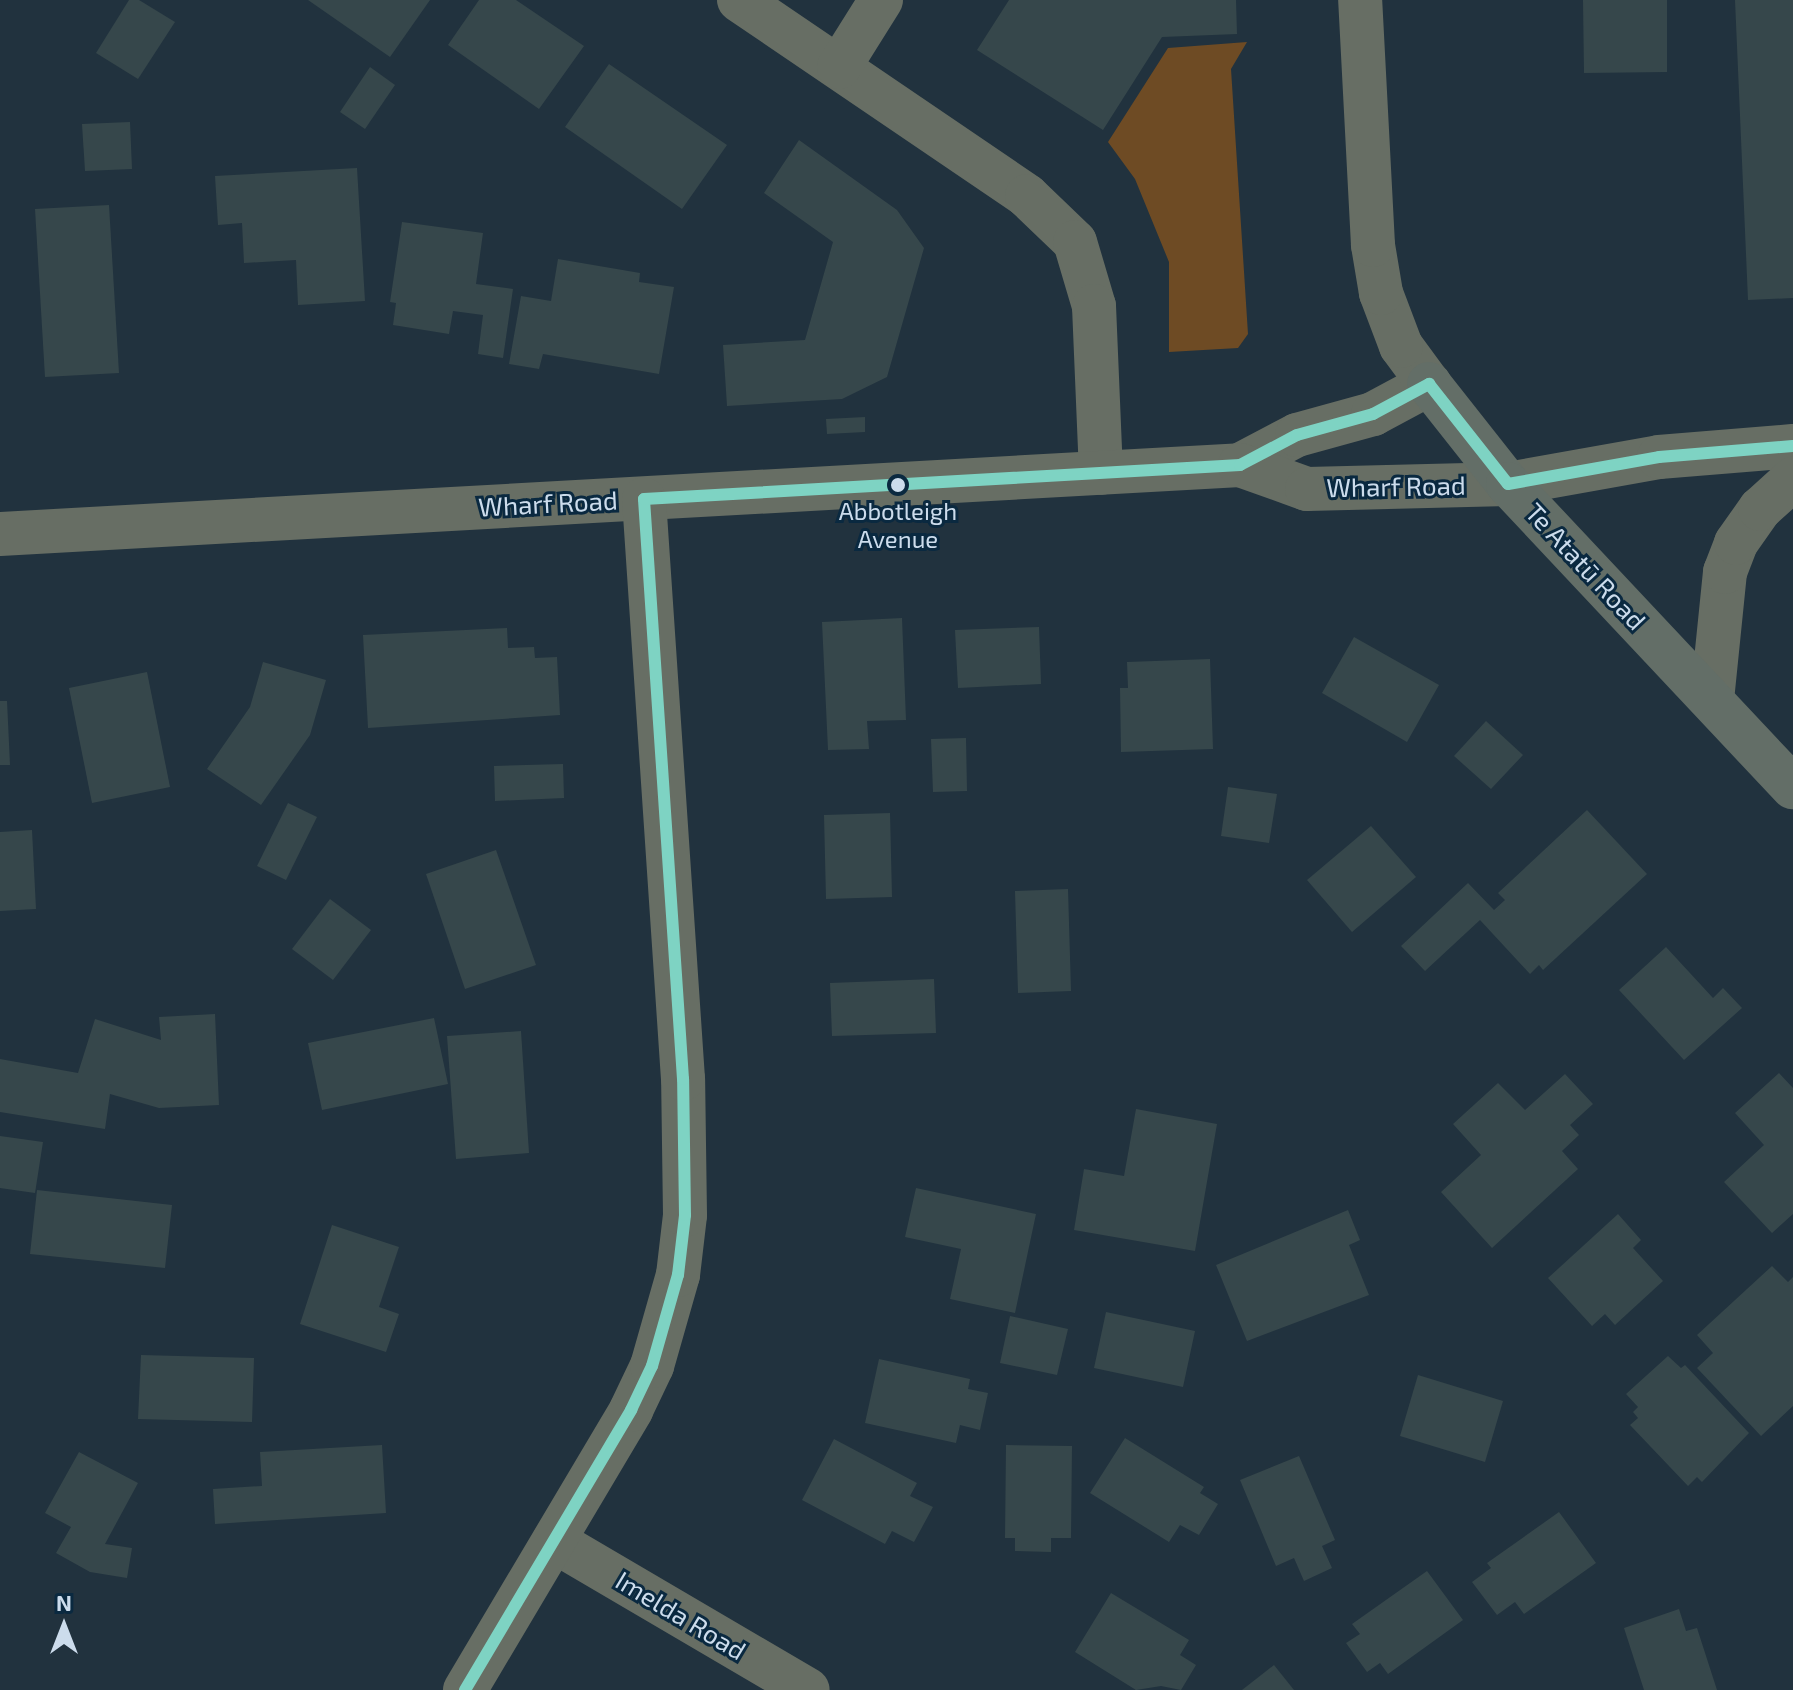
<!DOCTYPE html>
<html>
<head>
<meta charset="utf-8">
<style>
	body { margin:0 }
	#map { position:relative; width:1793px; height:1690px; overflow:hidden; background:#21323e; font-family:"Exo 2",sans-serif }
	div>[style] { position:absolute }
	.green>* { inset:0; background:#6e4b24 }
	.building>* { inset:0; background:#36474b }
	.minor>* { height:44px; margin:-22px; padding:0 22px; transform-origin:22px; border-radius:22px; background:#676e64 }
	.major>* { height:44px; margin:-22px; padding:0 22px; transform-origin:22px; border-radius:22px; background:#636e67 }
	.bus-1>* { height:12px; margin:-6px; padding:0 6px; transform-origin:6px; border-radius:6px; background:#7ed3c3 }
	.dots>* { width:22px; height:22px; translate:-50% -50%; box-sizing:border-box; border:4px solid #0a2940; border-radius:50% }
	span { translate:-50% -50%; white-space:nowrap; text-align:center; line-height:1.15; -webkit-text-stroke:6px #0a2940; paint-order:stroke }
	.bus-label { font-size:24px; color:#ccdcec }
	.street-label { font-size:26px; color:#ccdcec }
	.north { position:absolute; left:24px; top:1586px; width:80px; height:80px; -webkit-text-stroke:6px #0a2940; paint-order:stroke; rotate:0deg; font-size:22px; font-weight:700; line-height:32px; text-align:center; color:#ccdcec }
	.north::after { content:''; display:block; margin:auto; width:28px; height:36px; background:#ccdcec; clip-path:polygon(50% 0,100% 100%,50% 72%,0 100%) }
</style>
</head>
<body>
<div id="map">
	<div class="green">
		<i style="clip-path:polygon(1247px 42px,1231px 69px,1248px 334px,1238px 348px,1169px 352px,1169px 262px,1135px 179px,1108px 142px,1168px 48px)"></i>
	</div>
	<div class="building">
		<i style="clip-path:polygon(129px 0,139px 0,175px 22px,138px 79px,96px 53px)"></i>
		<i style="clip-path:polygon(308px 0,430px 0,390px 57px)"></i>
		<i style="clip-path:polygon(479px 0,516px 0,584px 46px,539px 109px,448px 45px)"></i>
		<i style="clip-path:polygon(1009px 0,1236px 0,1237px 34px,1162px 37px,1103px 130px,977px 50px)"></i>
		<i style="clip-path:polygon(1583px 0,1667px 0,1667px 72px,1584px 73px)"></i>
		<i style="clip-path:polygon(1735px 0,1793px 0,1793px 298px,1748px 300px)"></i>
		<i style="clip-path:polygon(609px 64px,727px 145px,682px 209px,565px 127px)"></i>
		<i style="clip-path:polygon(370px 67px,395px 85px,365px 129px,340px 112px)"></i>
		<i style="clip-path:polygon(130px 122px,132px 169px,85px 171px,82px 124px)"></i>
		<i style="clip-path:polygon(799px 140px,897px 210px,924px 248px,887px 377px,842px 399px,727px 406px,723px 345px,805px 340px,833px 242px,764px 193px)"></i>
		<i style="clip-path:polygon(357px 168px,365px 301px,298px 305px,296px 260px,244px 263px,242px 223px,218px 225px,215px 176px)"></i>
		<i style="clip-path:polygon(109px 205px,119px 373px,45px 377px,35px 209px)"></i>
		<i style="clip-path:polygon(402px 222px,483px 233px,476px 284px,513px 289px,503px 358px,478px 354px,483px 315px,453px 311px,449px 334px,393px 325px,396px 303px,390px 302px)"></i>
		<i style="clip-path:polygon(558px 259px,640px 273px,639px 282px,674px 287px,659px 374px,543px 354px,539px 369px,509px 364px,521px 296px,551px 301px)"></i>
		<i style="clip-path:polygon(865px 417px,865px 432px,827px 434px,826px 419px)"></i>
		<i style="clip-path:polygon(902px 618px,906px 720px,867px 721px,869px 749px,828px 750px,822px 622px)"></i>
		<i style="clip-path:polygon(1039px 627px,1041px 684px,958px 688px,955px 630px)"></i>
		<i style="clip-path:polygon(507px 628px,508px 648px,534px 647px,535px 658px,557px 657px,560px 715px,368px 728px,363px 635px)"></i>
		<i style="clip-path:polygon(1354px 637px,1439px 685px,1407px 742px,1322px 693px)"></i>
		<i style="clip-path:polygon(1210px 659px,1213px 749px,1121px 752px,1120px 688px,1128px 688px,1127px 662px)"></i>
		<i style="clip-path:polygon(263px 662px,326px 680px,310px 735px,261px 805px,207px 769px,250px 707px)"></i>
		<i style="clip-path:polygon(147px 672px,170px 787px,92px 803px,69px 688px)"></i>
		<i style="clip-path:polygon(0 701px,7px 701px,10px 765px,0 765px)"></i>
		<i style="clip-path:polygon(1486px 721px,1523px 755px,1491px 789px,1454px 756px)"></i>
		<i style="clip-path:polygon(966px 738px,967px 791px,933px 792px,931px 739px)"></i>
		<i style="clip-path:polygon(563px 764px,564px 798px,495px 801px,494px 766px)"></i>
		<i style="clip-path:polygon(1228px 787px,1277px 794px,1269px 843px,1221px 836px)"></i>
		<i style="clip-path:polygon(288px 803px,317px 817px,286px 880px,257px 866px)"></i>
		<i style="clip-path:polygon(1587px 810px,1647px 874px,1543px 970px,1539px 965px,1530px 974px,1480px 920px,1425px 971px,1401px 946px,1468px 883px,1494px 910px,1505px 900px,1498px 893px)"></i>
		<i style="clip-path:polygon(890px 813px,892px 897px,826px 899px,824px 815px)"></i>
		<i style="clip-path:polygon(1371px 826px,1416px 877px,1352px 932px,1307px 880px)"></i>
		<i style="clip-path:polygon(32px 830px,36px 909px,0 911px,0 832px)"></i>
		<i style="clip-path:polygon(496px 850px,536px 965px,465px 989px,426px 874px)"></i>
		<i style="clip-path:polygon(1068px 889px,1071px 991px,1018px 993px,1015px 891px)"></i>
		<i style="clip-path:polygon(330px 899px,371px 930px,333px 980px,292px 949px)"></i>
		<i style="clip-path:polygon(1666px 947px,1713px 998px,1723px 988px,1742px 1008px,1684px 1060px,1619px 990px)"></i>
		<i style="clip-path:polygon(934px 979px,936px 1033px,832px 1036px,830px 983px)"></i>
		<i style="clip-path:polygon(215px 1014px,219px 1105px,159px 1108px,110px 1094px,105px 1129px,0 1112px,0 1059px,78px 1073px,95px 1019px,161px 1040px,159px 1017px)"></i>
		<i style="clip-path:polygon(434px 1018px,448px 1084px,322px 1110px,308px 1043px)"></i>
		<i style="clip-path:polygon(521px 1031px,529px 1153px,456px 1159px,447px 1036px)"></i>
		<i style="clip-path:polygon(1779px 1073px,1793px 1088px,1793px 1214px,1772px 1233px,1724px 1182px,1764px 1145px,1735px 1113px)"></i>
		<i style="clip-path:polygon(1565px 1074px,1593px 1104px,1570px 1125px,1579px 1135px,1562px 1151px,1578px 1169px,1492px 1248px,1441px 1192px,1481px 1155px,1453px 1124px,1498px 1083px,1525px 1110px)"></i>
		<i style="clip-path:polygon(1136px 1109px,1217px 1124px,1195px 1251px,1074px 1230px,1084px 1169px,1124px 1176px)"></i>
		<i style="clip-path:polygon(0 1136px,43px 1142px,35px 1193px,0 1188px)"></i>
		<i style="clip-path:polygon(916px 1188px,1036px 1214px,1015px 1313px,950px 1299px,961px 1249px,905px 1237px)"></i>
		<i style="clip-path:polygon(37px 1190px,172px 1205px,165px 1268px,30px 1254px)"></i>
		<i style="clip-path:polygon(1348px 1210px,1360px 1240px,1349px 1245px,1369px 1295px,1247px 1341px,1216px 1265px)"></i>
		<i style="clip-path:polygon(1618px 1214px,1641px 1240px,1633px 1248px,1663px 1281px,1615px 1325px,1605px 1314px,1592px 1326px,1548px 1278px)"></i>
		<i style="clip-path:polygon(332px 1225px,399px 1247px,379px 1307px,399px 1314px,386px 1352px,300px 1324px)"></i>
		<i style="clip-path:polygon(1772px 1266px,1788px 1282px,1793px 1277px,1793px 1406px,1761px 1436px,1697px 1368px,1713px 1353px,1697px 1335px)"></i>
		<i style="clip-path:polygon(1106px 1312px,1195px 1331px,1183px 1387px,1094px 1368px)"></i>
		<i style="clip-path:polygon(1010px 1316px,1068px 1329px,1057px 1375px,1000px 1363px)"></i>
		<i style="clip-path:polygon(141px 1355px,254px 1358px,252px 1422px,138px 1419px)"></i>
		<i style="clip-path:polygon(1668px 1356px,1681px 1368px,1685px 1365px,1749px 1433px,1702px 1482px,1697px 1477px,1688px 1486px,1630px 1425px,1638px 1418px,1633px 1412px,1638px 1407px,1626px 1394px)"></i>
		<i style="clip-path:polygon(879px 1359px,970px 1379px,968px 1389px,988px 1393px,980px 1430px,960px 1425px,956px 1443px,865px 1423px)"></i>
		<i style="clip-path:polygon(1418px 1375px,1503px 1401px,1485px 1462px,1400px 1436px)"></i>
		<i style="clip-path:polygon(1125px 1438px,1204px 1487px,1200px 1493px,1218px 1504px,1199px 1535px,1180px 1525px,1169px 1542px,1090px 1493px)"></i>
		<i style="clip-path:polygon(834px 1439px,917px 1483px,910px 1496px,933px 1507px,914px 1542px,892px 1531px,885px 1544px,802px 1500px)"></i>
		<i style="clip-path:polygon(382px 1445px,386px 1513px,215px 1524px,213px 1489px,262px 1486px,260px 1452px)"></i>
		<i style="clip-path:polygon(1006px 1445px,1072px 1446px,1071px 1538px,1051px 1538px,1051px 1552px,1015px 1551px,1015px 1538px,1005px 1538px)"></i>
		<i style="clip-path:polygon(79px 1452px,138px 1483px,105px 1544px,132px 1548px,127px 1578px,90px 1572px,56px 1553px,71px 1527px,45px 1513px)"></i>
		<i style="clip-path:polygon(1299px 1456px,1335px 1540px,1322px 1546px,1332px 1568px,1304px 1581px,1294px 1558px,1276px 1566px,1240px 1480px)"></i>
		<i style="clip-path:polygon(1559px 1512px,1596px 1563px,1524px 1614px,1515px 1602px,1497px 1615px,1472px 1582px,1491px 1568px,1487px 1563px)"></i>
		<i style="clip-path:polygon(1427px 1571px,1463px 1620px,1388px 1674px,1380px 1663px,1367px 1672px,1346px 1643px,1360px 1634px,1352px 1624px)"></i>
		<i style="clip-path:polygon(1111px 1593px,1189px 1640px,1180px 1655px,1196px 1665px,1181px 1690px,1161px 1686px,1136px 1690px,1075px 1652px)"></i>
		<i style="clip-path:polygon(1679px 1609px,1686px 1631px,1697px 1628px,1717px 1690px,1644px 1690px,1624px 1628px)"></i>
		<i style="clip-path:polygon(1274px 1665px,1294px 1690px,1242px 1690px)"></i>
	</div>
	<div class="minor">
		<i style="left:739px;top:0;width:348px;rotate:34.2deg"></i>
		<i style="left:1027px;top:196px;width:66px;rotate:43.8deg"></i>
		<i style="left:1075px;top:242px;width:67px;rotate:73.5deg"></i>
		<i style="left:1094px;top:306px;width:167px;rotate:87.6deg"></i>
		<i style="left:839px;top:67px;width:79px;rotate:-57.9deg"></i>
		<i style="left:1240px;top:465px;width:64px;rotate:-27.8deg"></i>
		<i style="left:1297px;top:435px;width:79px;rotate:-15.4deg"></i>
		<i style="left:1373px;top:414px;width:64px;rotate:-28.2deg"></i>
		<i style="left:1429px;top:384px;width:47px;rotate:-126.4deg"></i>
		<i style="left:1401px;top:346px;width:57px;rotate:-110.7deg"></i>
		<i style="left:1381px;top:293px;width:49px;rotate:-99.5deg"></i>
		<i style="left:1373px;top:245px;width:245px;rotate:-93deg"></i>
		<i style="left:0;top:534px;width:1242px;rotate:-3.18deg"></i>
		<i style="left:1240px;top:465px;width:71px;rotate:19.7deg"></i>
		<i style="left:1307px;top:489px;width:201px;rotate:-1.4deg"></i>
		<i style="left:1508px;top:484px;width:153px;rotate:-10.1deg"></i>
		<i style="left:1659px;top:457px;width:134px;rotate:-4.7deg"></i>
		<i style="left:1712px;top:700px;width:129px;rotate:-84.2deg"></i>
		<i style="left:1725px;top:572px;width:31px;rotate:-69deg"></i>
		<i style="left:1736px;top:543px;width:42px;rotate:-54.8deg"></i>
		<i style="left:1760px;top:509px;width:45px;rotate:-42.3deg"></i>
		<i style="left:554px;top:1541px;width:294px;rotate:30.4deg"></i>
		<i style="left:465px;top:1690px;width:326px;rotate:-59.3deg"></i>
		<i style="left:631px;top:1410px;width:49px;rotate:-64.5deg"></i>
		<i style="left:652px;top:1366px;width:95px;rotate:-74.1deg"></i>
		<i style="left:678px;top:1275px;width:60px;rotate:-83.3deg"></i>
		<i style="left:685px;top:1215px;width:136px;rotate:-90.8deg"></i>
		<i style="left:683px;top:1079px;width:581px;rotate:-93.85deg"></i>
	</div>
	<div class="major">
		<i style="left:1429px;top:384px;width:127px;rotate:51.7deg"></i>
		<i style="left:1508px;top:484px;width:416px;rotate:46.8deg"></i>
	</div>
	<div class="bus-1">
		<i style="left:465px;top:1690px;width:326px;rotate:-59.3deg"></i>
		<i style="left:631px;top:1410px;width:49px;rotate:-64.5deg"></i>
		<i style="left:652px;top:1366px;width:95px;rotate:-74.1deg"></i>
		<i style="left:678px;top:1275px;width:60px;rotate:-83.3deg"></i>
		<i style="left:685px;top:1215px;width:136px;rotate:-90.8deg"></i>
		<i style="left:683px;top:1079px;width:581px;rotate:-93.85deg"></i>
		<i style="left:644px;top:499px;width:597px;rotate:-3.27deg"></i>
		<i style="left:1240px;top:465px;width:64px;rotate:-27.8deg"></i>
		<i style="left:1297px;top:435px;width:79px;rotate:-15.4deg"></i>
		<i style="left:1373px;top:414px;width:64px;rotate:-28.2deg"></i>
		<i style="left:1429px;top:384px;width:127px;rotate:51.7deg"></i>
		<i style="left:1508px;top:484px;width:153px;rotate:-10.1deg"></i>
		<i style="left:1659px;top:457px;width:134px;rotate:-4.7deg"></i>
	</div>
	<div class="dots">
		<i style="left:898px;top:485px;background:#ccdcec"></i>
	</div>
	<div class="bus-label">
		<span style="left:898px;top:525px">Abbotleigh<br>Avenue</span>
	</div>
	<div class="street-label">
		<span style="left:1396px;top:486px;rotate:-1deg">Wharf Road</span>
		<span style="left:548px;top:503px;rotate:-3deg">Wharf Road</span>
		<span style="left:1586px;top:566px;rotate:47deg">Te Atatū Road</span>
		<span style="left:681px;top:1615px;rotate:31deg">Imelda Road</span>
	</div>
	<div class="north">N</div>
</div>
</body>
</html>
